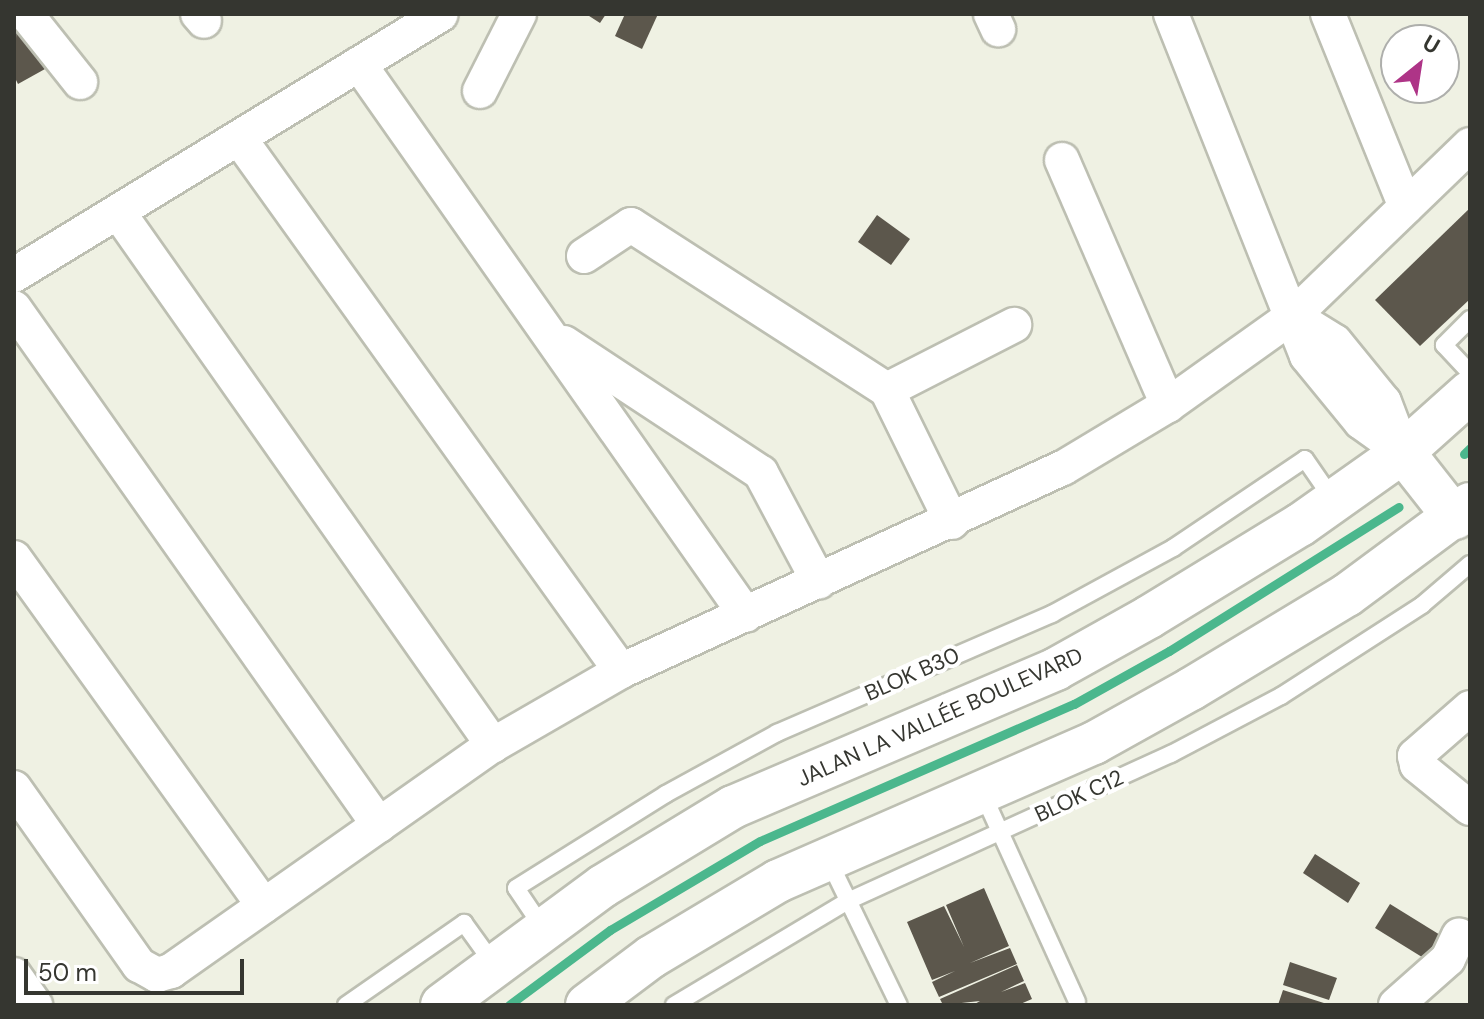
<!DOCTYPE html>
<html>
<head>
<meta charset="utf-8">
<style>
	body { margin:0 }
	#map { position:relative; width:1484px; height:1019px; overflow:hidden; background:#eff1e3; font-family:"DM Sans",sans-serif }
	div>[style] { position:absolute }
	.stream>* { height:9px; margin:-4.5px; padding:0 4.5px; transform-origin:4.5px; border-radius:4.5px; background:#4bb78d }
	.building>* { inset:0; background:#5c574c }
	.roads { filter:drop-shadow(2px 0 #bdbfb2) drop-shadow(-2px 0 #bdbfb2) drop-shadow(0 2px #bdbfb2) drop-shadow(0 -2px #bdbfb2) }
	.service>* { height:16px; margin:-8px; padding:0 8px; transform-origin:8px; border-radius:8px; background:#fff }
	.minor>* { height:34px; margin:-17px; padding:0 17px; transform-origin:17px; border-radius:17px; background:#fff }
	.tertiary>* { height:42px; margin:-21px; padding:0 21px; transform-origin:21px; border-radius:21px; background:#fff }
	span { translate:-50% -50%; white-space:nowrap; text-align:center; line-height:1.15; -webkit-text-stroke:8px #fff; paint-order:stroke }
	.street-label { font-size:22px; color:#353630 }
	.frame { position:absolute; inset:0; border:16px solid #353630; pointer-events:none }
	.north { position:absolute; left:1380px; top:24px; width:80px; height:80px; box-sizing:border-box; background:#fff; border:2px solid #aeafac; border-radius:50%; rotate:30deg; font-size:22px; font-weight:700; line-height:32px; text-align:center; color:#353630 }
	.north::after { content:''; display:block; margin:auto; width:28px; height:36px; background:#ae3487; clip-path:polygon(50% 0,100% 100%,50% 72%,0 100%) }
	.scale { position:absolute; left:24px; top:959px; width:220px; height:36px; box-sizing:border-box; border:4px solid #353630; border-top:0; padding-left:10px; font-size:24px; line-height:28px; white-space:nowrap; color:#353630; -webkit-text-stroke:6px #fff; paint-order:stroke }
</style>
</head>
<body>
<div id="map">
	<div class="stream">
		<i style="left:1464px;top:454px;width:8px;rotate:-45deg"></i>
		<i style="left:509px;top:1005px;width:126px;rotate:-36.6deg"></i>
		<i style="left:610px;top:930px;width:174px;rotate:-30.7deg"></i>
		<i style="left:760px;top:841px;width:343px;rotate:-23.6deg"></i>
		<i style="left:1074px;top:704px;width:109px;rotate:-29.2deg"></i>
		<i style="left:1169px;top:651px;width:271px;rotate:-32.1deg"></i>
	</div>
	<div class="building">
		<i style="clip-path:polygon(586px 14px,606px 14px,600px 23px)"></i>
		<i style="clip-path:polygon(625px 14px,658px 14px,642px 49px,615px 36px)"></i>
		<i style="clip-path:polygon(17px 19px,45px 69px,18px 84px,14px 76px)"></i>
		<i style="clip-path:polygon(1470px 208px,1470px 299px,1420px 346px,1375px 300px)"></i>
		<i style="clip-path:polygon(877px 215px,910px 239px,891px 265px,858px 242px)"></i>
		<i style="clip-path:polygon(1315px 854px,1360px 883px,1348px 903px,1303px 873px)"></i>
		<i style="clip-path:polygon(984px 888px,1009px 946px,970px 963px,1010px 948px,1017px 964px,939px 997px,932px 982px,955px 971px,932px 980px,907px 922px,944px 906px,964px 947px,946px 905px)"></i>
		<i style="clip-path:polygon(1390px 904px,1445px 938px,1430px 962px,1375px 928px)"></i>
		<i style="clip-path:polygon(1290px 962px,1337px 978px,1329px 1000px,1283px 985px)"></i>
		<i style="clip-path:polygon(1017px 965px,1024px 981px,1001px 992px,1025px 983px,1032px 999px,1018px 1005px,973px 1005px,980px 1001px,943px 1005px,940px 999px)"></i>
		<i style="clip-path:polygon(1283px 990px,1327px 1004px,1327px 1005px,1278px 1005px)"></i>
	</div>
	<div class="roads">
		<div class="service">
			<i style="left:1470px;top:319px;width:37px;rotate:135deg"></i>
			<i style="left:1444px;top:345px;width:38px;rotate:47deg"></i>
			<i style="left:982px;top:792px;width:230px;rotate:65.6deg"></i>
			<i style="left:828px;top:859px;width:162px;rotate:64.1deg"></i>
			<i style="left:543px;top:928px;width:48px;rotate:-124deg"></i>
			<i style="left:516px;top:888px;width:177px;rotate:-32.1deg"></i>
			<i style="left:666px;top:794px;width:127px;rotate:-28.8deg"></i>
			<i style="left:777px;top:733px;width:300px;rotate:-23.4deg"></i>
			<i style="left:1052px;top:614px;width:138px;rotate:-28.6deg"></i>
			<i style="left:1173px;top:548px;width:159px;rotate:-34deg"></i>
			<i style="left:1305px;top:459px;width:51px;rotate:55.4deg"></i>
			<i style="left:346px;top:1005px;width:144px;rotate:-34.8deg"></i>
			<i style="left:464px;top:923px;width:53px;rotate:54.2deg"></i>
			<i style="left:674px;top:1005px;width:203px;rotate:-30.9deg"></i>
			<i style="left:848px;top:901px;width:355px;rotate:-24.5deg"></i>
			<i style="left:1171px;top:754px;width:124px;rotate:-27.8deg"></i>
			<i style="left:1281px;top:696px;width:168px;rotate:-32.8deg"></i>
			<i style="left:1422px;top:605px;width:63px;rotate:-40.5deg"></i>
		</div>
		<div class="minor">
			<i style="left:26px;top:14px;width:87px;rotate:51.5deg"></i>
			<i style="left:198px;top:14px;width:9px;rotate:49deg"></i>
			<i style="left:991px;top:14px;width:17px;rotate:65deg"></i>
			<i style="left:1171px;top:14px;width:368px;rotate:68.3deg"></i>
			<i style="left:1307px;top:356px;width:85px;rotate:50.7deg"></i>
			<i style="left:1361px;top:422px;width:52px;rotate:35.5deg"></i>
			<i style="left:1328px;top:14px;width:208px;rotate:68deg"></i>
			<i style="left:359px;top:64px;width:673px;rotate:54.92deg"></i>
			<i style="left:480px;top:91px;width:86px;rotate:-63.1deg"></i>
			<i style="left:239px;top:138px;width:656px;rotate:54.37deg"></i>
			<i style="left:1062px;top:160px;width:267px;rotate:66.6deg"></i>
			<i style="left:118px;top:212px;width:652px;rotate:54.87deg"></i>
			<i style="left:584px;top:256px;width:56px;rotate:-33.4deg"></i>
			<i style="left:631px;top:225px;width:305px;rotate:32.8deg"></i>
			<i style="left:887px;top:390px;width:147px;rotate:63.8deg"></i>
			<i style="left:14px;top:275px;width:500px;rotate:-31.43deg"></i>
			<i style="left:14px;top:308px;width:633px;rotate:54.78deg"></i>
			<i style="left:1293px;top:316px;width:49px;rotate:31.8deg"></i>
			<i style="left:1335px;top:342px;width:77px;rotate:50.8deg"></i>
			<i style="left:1384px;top:402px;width:53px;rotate:69.2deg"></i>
			<i style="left:564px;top:343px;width:236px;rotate:33.4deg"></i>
			<i style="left:761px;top:473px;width:123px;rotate:62deg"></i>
			<i style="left:887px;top:390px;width:143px;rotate:-27.1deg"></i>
			<i style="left:14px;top:558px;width:428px;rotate:54.3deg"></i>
			<i style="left:1470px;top:708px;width:73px;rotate:138.9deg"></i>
			<i style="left:1415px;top:756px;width:9px;rotate:77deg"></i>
			<i style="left:1417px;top:765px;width:68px;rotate:39.1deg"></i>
			<i style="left:14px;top:788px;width:217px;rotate:54.8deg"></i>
			<i style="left:139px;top:965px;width:21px;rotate:29deg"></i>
			<i style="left:157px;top:975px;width:15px;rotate:-16deg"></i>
			<i style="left:171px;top:971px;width:393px;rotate:-35.1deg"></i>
			<i style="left:493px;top:745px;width:148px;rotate:-30deg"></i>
			<i style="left:621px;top:671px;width:486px;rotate:-24.7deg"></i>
			<i style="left:1063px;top:468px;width:122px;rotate:-31deg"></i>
			<i style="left:1168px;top:405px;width:153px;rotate:-35.5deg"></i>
			<i style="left:1293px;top:316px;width:246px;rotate:-44deg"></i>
			<i style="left:14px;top:975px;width:37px;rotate:55deg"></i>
			<i style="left:1396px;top:1005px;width:69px;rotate:-41.5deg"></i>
			<i style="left:1448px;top:959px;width:26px;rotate:-65deg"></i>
		</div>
		<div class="tertiary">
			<i style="left:1403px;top:452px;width:84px;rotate:51.8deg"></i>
			<i style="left:442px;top:1005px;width:200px;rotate:-36.5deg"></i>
			<i style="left:603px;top:886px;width:152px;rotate:-31.3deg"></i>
			<i style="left:733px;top:807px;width:351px;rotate:-23.1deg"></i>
			<i style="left:1056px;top:669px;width:107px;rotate:-29.2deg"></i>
			<i style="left:1149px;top:617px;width:177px;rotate:-31.4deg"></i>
			<i style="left:1300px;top:525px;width:126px;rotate:-35.3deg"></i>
			<i style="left:1403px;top:452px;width:90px;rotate:-41.8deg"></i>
			<i style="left:587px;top:1005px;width:80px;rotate:-36.9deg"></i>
			<i style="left:651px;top:957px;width:148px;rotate:-30.9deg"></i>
			<i style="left:778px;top:881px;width:345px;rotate:-23.6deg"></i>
			<i style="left:1094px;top:743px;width:111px;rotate:-29.1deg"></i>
			<i style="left:1191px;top:689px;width:182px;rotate:-31.1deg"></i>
			<i style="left:1347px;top:595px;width:153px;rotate:-36.5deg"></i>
		</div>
	</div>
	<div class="street-label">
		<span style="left:912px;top:674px;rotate:-24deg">BLOK B30</span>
		<span style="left:940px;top:717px;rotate:-24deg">JALAN LA VALLÉE BOULEVARD</span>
		<span style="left:1079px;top:796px;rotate:-25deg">BLOK C12</span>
	</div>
	<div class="frame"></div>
	<div class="north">U</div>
	<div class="scale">50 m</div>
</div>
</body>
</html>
